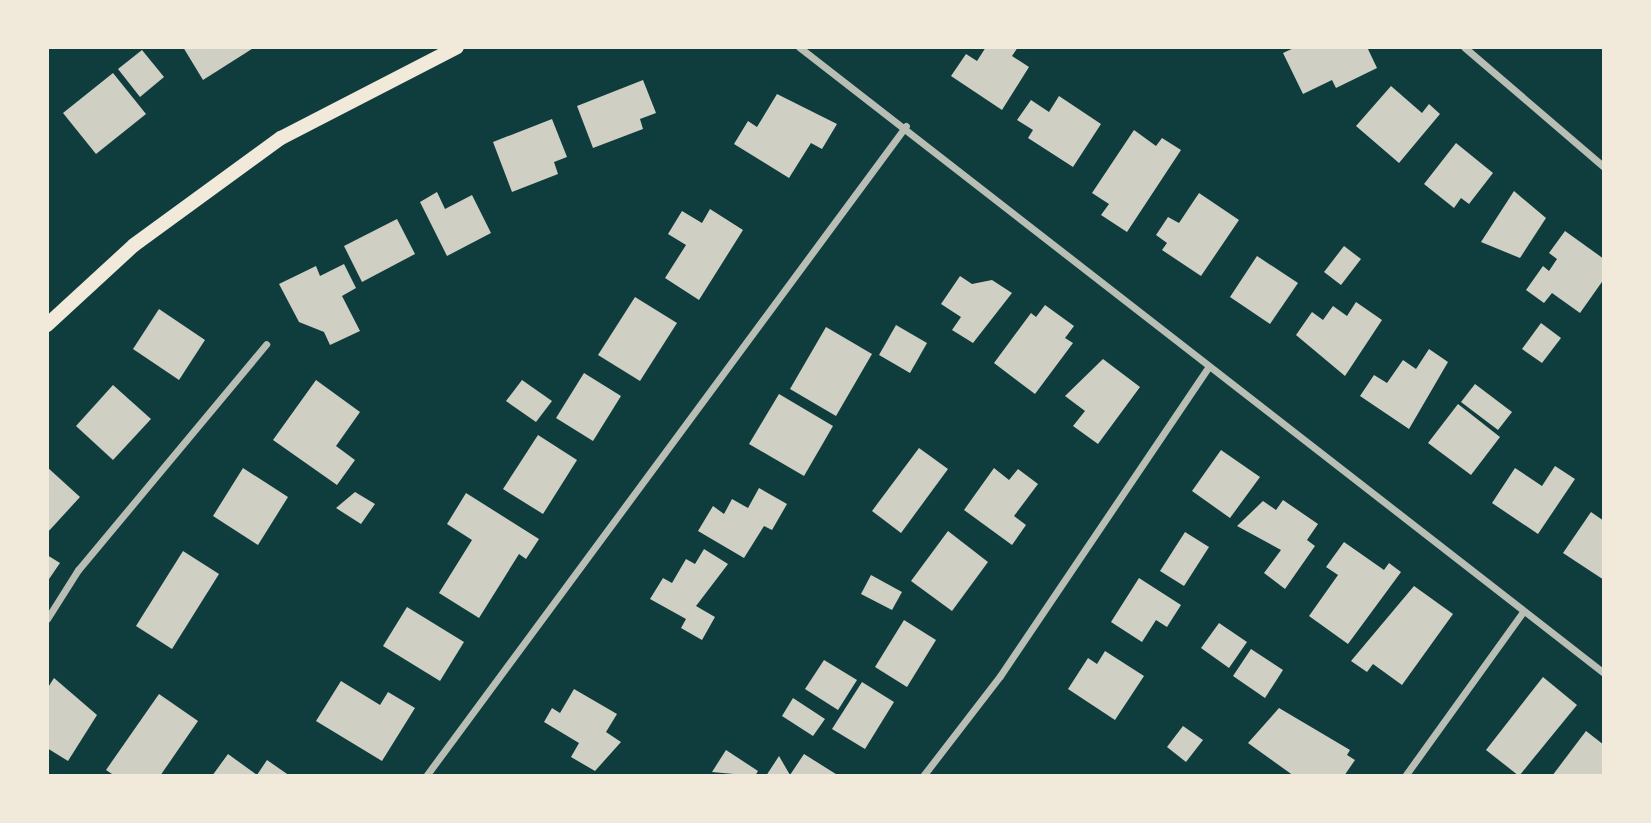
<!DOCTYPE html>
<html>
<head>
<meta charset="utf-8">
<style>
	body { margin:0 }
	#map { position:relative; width:1651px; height:823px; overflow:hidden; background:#0f3d3e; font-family:"Open Sans",sans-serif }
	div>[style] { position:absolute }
	.building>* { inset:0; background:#cfcfc3 }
	.minor>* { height:7px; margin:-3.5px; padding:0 3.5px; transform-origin:3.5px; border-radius:3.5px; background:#b8beb3 }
	.secondary>* { height:14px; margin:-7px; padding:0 7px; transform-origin:7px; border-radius:7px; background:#f1e9da }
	span { translate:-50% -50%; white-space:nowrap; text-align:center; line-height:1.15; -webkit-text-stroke:5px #f1e9da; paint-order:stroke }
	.frame { position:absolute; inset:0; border:49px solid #f1e9da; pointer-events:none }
</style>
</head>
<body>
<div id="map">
	<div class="building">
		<i style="clip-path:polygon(183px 47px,255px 47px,203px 80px)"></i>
		<i style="clip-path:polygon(986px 47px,1018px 47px,1012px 56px,1029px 67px,1002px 110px,951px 76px,966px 54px,977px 61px)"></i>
		<i style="clip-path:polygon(1296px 47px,1367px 47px,1377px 68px,1336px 88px,1332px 80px,1303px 94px,1283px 53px)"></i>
		<i style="clip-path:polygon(142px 50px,164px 77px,140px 97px,118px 69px)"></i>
		<i style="clip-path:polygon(113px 73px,146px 114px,96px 154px,63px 113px)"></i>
		<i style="clip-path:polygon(643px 80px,656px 113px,640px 119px,643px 129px,593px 148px,577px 106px)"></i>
		<i style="clip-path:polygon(1391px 86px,1422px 113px,1429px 104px,1440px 114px,1399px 163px,1356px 126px)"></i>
		<i style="clip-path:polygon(777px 94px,837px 124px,822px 149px,811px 143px,789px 178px,734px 144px,748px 121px,757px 127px)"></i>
		<i style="clip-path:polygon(1059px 96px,1101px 124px,1073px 167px,1028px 138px,1033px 130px,1017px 120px,1031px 100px,1049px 112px)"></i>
		<i style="clip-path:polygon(552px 119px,567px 157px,554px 162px,558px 174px,512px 192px,493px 142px)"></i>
		<i style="clip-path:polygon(1134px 130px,1156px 146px,1162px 138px,1181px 150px,1127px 232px,1101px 215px,1109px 204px,1092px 193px)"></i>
		<i style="clip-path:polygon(1456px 143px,1493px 173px,1469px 204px,1461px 198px,1454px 208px,1424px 184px)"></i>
		<i style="clip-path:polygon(1514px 191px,1546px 218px,1520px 258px,1481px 242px)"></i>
		<i style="clip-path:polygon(437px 192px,445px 209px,472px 195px,491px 233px,447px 256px,420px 202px)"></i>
		<i style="clip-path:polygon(1199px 193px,1239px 220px,1201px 276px,1162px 250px,1167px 243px,1156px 235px,1168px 217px,1179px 223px)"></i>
		<i style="clip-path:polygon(710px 209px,743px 230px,699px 300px,665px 278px,686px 245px,668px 234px,682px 211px,702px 223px)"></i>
		<i style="clip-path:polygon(397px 219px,415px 254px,362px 282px,344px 246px)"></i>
		<i style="clip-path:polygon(1565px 231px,1604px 259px,1604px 279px,1580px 313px,1552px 293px,1544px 303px,1526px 290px,1543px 266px,1549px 271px,1557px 259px,1549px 253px)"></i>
		<i style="clip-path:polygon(1344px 246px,1361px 259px,1341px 285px,1324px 272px)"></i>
		<i style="clip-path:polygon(1257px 256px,1298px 283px,1270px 324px,1230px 297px)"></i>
		<i style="clip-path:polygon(344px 264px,356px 288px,342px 296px,360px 331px,330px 345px,324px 332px,299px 322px,279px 284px,316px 266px,320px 276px)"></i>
		<i style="clip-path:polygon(960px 276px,972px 284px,992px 280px,1012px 293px,973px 343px,952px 330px,961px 317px,941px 304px)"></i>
		<i style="clip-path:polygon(635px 297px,677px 323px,640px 381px,598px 355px)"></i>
		<i style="clip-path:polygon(1356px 302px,1382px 320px,1345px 376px,1296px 335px,1312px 312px,1323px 320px,1333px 306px,1347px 316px)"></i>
		<i style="clip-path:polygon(1045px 305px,1074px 326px,1065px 338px,1073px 343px,1035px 394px,994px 363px,1031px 313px,1036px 317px)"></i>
		<i style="clip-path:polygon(159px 309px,205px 340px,179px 380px,133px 349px)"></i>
		<i style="clip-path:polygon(1541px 323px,1561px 338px,1542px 363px,1522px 349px)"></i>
		<i style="clip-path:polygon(896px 325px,927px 343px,910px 373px,879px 355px)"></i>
		<i style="clip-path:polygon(826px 327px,872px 354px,836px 416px,790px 389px)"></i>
		<i style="clip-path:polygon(1429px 349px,1448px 362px,1409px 429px,1360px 396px,1374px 375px,1387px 383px,1403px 360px,1416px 369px)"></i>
		<i style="clip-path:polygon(1103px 359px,1140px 387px,1098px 444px,1073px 426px,1085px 411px,1065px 396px)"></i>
		<i style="clip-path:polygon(584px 373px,621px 396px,593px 441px,556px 418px)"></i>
		<i style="clip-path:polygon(316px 380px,360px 412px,336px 446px,355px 460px,337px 485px,273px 440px)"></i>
		<i style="clip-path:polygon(522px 380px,552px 401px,536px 422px,506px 401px)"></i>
		<i style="clip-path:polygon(1475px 384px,1512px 412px,1498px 430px,1461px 402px)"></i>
		<i style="clip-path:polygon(113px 385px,151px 419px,113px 460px,76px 426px)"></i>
		<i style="clip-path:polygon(779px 394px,833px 426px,804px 476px,749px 444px)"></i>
		<i style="clip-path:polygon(1458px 404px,1500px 437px,1471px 475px,1428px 443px)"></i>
		<i style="clip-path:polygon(538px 435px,577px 460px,543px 514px,503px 489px)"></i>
		<i style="clip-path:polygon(919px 448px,948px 469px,901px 533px,872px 511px)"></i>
		<i style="clip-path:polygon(1221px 450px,1260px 477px,1230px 518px,1192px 491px)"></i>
		<i style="clip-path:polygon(1555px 466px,1575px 479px,1538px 534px,1492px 503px,1515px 468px,1542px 486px)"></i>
		<i style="clip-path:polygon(47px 467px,80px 497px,47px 533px)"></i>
		<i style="clip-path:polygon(243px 468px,288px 497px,258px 545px,213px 516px)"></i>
		<i style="clip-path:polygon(994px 468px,1009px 480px,1018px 469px,1038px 484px,1014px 516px,1026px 525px,1012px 545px,964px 510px)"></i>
		<i style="clip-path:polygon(759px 488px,787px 504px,772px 530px,764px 526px,744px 558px,698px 531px,713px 506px,724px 514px,732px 499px,748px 508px)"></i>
		<i style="clip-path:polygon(355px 492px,375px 504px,361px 524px,336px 508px)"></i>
		<i style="clip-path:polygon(466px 493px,539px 539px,526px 559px,519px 554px,479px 618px,439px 593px,472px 540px,447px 524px)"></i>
		<i style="clip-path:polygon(1283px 500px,1318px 524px,1307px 540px,1315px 546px,1285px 589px,1264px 573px,1281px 550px,1237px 526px,1263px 501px,1276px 510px)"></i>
		<i style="clip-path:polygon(1591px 512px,1604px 521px,1604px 580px,1563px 553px)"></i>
		<i style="clip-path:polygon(948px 531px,988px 562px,952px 611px,911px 581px)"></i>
		<i style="clip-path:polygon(1185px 532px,1209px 547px,1184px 586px,1160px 571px)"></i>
		<i style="clip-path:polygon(1344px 542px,1384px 570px,1389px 563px,1401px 572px,1348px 644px,1309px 616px,1338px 575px,1326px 567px)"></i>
		<i style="clip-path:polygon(704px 549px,728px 564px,696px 606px,715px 617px,702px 640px,681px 628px,686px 619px,650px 599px,663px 578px,672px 583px,686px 559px,695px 564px)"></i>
		<i style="clip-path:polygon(183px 551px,219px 574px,172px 649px,136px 626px)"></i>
		<i style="clip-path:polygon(47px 555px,60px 563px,47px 582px)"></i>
		<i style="clip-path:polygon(871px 575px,902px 592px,892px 610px,861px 594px)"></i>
		<i style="clip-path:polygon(1139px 578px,1181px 605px,1167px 627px,1156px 620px,1142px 642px,1111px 622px)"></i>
		<i style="clip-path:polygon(1414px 586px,1453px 614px,1402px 685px,1373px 664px,1367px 672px,1351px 661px)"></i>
		<i style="clip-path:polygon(407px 607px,464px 642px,440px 681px,383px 646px)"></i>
		<i style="clip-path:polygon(904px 620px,936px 640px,907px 687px,875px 667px)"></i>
		<i style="clip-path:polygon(1219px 623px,1247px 642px,1229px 668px,1201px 648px)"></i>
		<i style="clip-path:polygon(1251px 649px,1283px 670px,1265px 698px,1233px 676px)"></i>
		<i style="clip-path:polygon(1105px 651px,1144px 676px,1115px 720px,1068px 689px,1088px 658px,1097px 664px)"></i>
		<i style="clip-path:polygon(824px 660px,857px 680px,838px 710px,805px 689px)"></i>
		<i style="clip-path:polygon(1543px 677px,1577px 705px,1519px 776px,1486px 750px)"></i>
		<i style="clip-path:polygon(54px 678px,97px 715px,68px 761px,47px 748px,47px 689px)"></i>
		<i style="clip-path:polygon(341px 681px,380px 705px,388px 692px,415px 708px,382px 761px,316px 721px)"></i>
		<i style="clip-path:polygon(862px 682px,894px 702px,865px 749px,832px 729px)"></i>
		<i style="clip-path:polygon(574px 689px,617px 714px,606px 732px,621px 742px,595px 771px,571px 757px,579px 743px,544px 722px,552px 708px,560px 713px)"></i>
		<i style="clip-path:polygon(159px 694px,198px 721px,160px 776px,115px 776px,106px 770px)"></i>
		<i style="clip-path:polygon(793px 698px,825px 719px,813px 736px,782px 716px)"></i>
		<i style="clip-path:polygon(1279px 708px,1350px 750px,1347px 755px,1355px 760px,1344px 776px,1294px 776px,1248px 743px)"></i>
		<i style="clip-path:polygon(1183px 726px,1203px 740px,1186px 762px,1167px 747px)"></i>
		<i style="clip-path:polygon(1586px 731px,1604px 745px,1604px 776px,1552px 776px)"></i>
		<i style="clip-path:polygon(726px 750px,758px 771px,755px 776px,712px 772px)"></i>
		<i style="clip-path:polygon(228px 754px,257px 775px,267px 760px,290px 776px,212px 776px)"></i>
		<i style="clip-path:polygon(804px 754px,839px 776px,766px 776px,779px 756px,790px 775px)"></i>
	</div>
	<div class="minor">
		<i style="left:799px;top:47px;width:1020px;rotate:37.87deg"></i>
		<i style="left:1464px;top:47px;width:184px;rotate:40.6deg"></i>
		<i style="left:47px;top:619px;width:58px;rotate:-57.7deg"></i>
		<i style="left:78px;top:570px;width:294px;rotate:-50.2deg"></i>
		<i style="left:426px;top:776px;width:808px;rotate:-53.56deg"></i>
		<i style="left:923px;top:776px;width:126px;rotate:-52.4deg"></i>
		<i style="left:1000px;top:676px;width:370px;rotate:-56deg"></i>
		<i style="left:1405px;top:776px;width:202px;rotate:-54.3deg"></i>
	</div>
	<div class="secondary">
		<i style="left:47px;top:325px;width:118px;rotate:-42.6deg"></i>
		<i style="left:134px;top:245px;width:182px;rotate:-36.1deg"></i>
		<i style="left:281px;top:138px;width:198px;rotate:-27.3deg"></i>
	</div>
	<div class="frame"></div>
</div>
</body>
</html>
